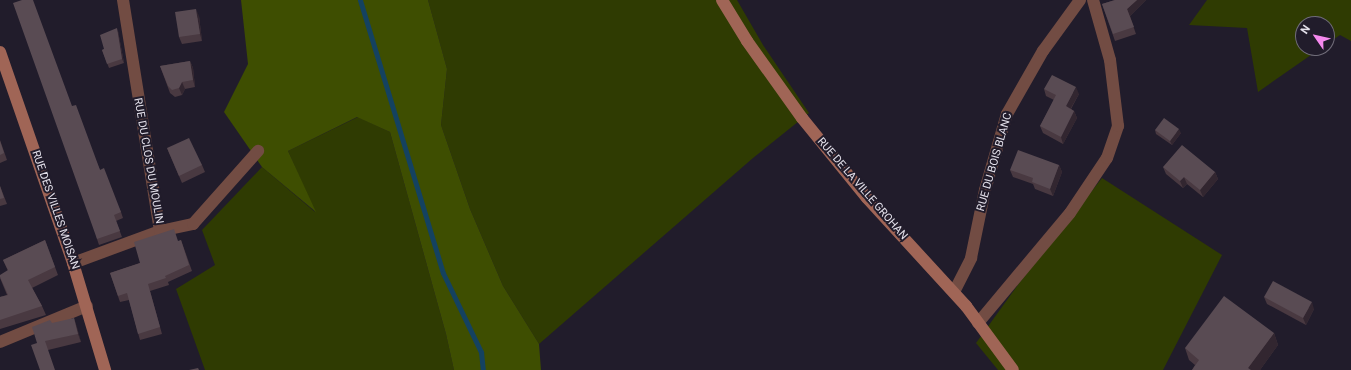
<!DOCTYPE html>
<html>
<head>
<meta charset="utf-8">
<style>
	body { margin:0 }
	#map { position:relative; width:1351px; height:370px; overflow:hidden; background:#211c2b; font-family:Roboto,sans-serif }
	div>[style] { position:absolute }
	.green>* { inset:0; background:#2f3b02 }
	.forest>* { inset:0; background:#3e4e01 }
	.stream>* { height:5px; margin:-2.5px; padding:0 2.5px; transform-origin:2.5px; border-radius:2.5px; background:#144260 }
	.street>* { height:12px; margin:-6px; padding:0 6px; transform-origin:6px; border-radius:6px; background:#724c43 }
	.secondary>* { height:12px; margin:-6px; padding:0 6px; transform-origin:6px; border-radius:6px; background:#a06556 }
	.wall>* { inset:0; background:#493941 }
	.shaded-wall>* { inset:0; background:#322630 }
	.building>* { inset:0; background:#594b53 }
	span { translate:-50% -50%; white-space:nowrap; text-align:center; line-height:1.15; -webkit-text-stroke:4px #211c2b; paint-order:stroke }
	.street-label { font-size:11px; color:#e4e1eb }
	.north { position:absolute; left:1295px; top:16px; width:40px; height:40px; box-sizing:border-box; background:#211c2b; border:1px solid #6f6b78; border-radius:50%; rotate:304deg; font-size:11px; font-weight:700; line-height:16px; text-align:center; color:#e4e1eb }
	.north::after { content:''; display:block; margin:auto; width:14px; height:18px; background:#f589ee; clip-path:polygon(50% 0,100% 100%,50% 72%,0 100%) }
</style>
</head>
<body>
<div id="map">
	<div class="green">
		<i style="clip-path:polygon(428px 0,737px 0,763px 45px,809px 113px,753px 158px,539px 344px,503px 286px,470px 209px,441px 125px,447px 69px)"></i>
		<i style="clip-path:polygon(1207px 0,1351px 0,1351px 41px,1340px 35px,1327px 44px,1327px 24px,1303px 24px,1303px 48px,1321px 48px,1258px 92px,1247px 28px,1189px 25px)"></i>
		<i style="clip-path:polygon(358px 117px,390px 132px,446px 334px,454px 370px,205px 370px,176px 289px,215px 265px,202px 230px,262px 167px,315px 212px,288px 151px)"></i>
		<i style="clip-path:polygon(1102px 178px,1222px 255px,1163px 370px,998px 370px,976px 343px,1020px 282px)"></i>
	</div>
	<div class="forest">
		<i style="clip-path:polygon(241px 0,428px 0,447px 69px,441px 125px,470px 209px,503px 286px,539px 344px,541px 370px,454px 370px,446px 334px,390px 132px,357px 117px,288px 151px,316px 212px,262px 167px,224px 112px,248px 64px)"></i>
	</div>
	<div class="stream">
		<i style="left:360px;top:0;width:285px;rotate:73.1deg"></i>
		<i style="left:443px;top:273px;width:88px;rotate:64.3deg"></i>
		<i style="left:481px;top:352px;width:18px;rotate:84deg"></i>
	</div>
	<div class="street">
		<i style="left:123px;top:0;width:234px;rotate:80.9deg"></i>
		<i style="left:73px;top:263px;width:93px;rotate:-20.2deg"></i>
		<i style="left:160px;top:231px;width:34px;rotate:-12deg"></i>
		<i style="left:193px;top:224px;width:98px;rotate:-48.3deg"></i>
		<i style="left:954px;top:292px;width:38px;rotate:-63deg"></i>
		<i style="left:971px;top:258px;width:69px;rotate:-78.4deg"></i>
		<i style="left:985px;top:190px;width:79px;rotate:-73.9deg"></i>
		<i style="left:1007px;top:114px;width:73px;rotate:-60.3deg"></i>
		<i style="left:1043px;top:51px;width:63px;rotate:-54deg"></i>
		<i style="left:978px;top:323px;width:143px;rotate:-50.1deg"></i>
		<i style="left:1070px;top:213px;width:66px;rotate:-56.1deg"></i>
		<i style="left:1107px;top:158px;width:34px;rotate:-71deg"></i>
		<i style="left:1118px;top:126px;width:66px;rotate:-96.9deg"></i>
		<i style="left:1110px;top:60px;width:62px;rotate:-105.8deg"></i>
		<i style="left:0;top:342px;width:94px;rotate:-22.5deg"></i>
	</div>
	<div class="secondary">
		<i style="left:722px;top:0;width:48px;rotate:58.6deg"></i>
		<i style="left:747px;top:41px;width:95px;rotate:54.5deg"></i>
		<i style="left:802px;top:118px;width:103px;rotate:50.9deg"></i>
		<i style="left:867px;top:198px;width:147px;rotate:47.5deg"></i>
		<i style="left:966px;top:306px;width:79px;rotate:53.7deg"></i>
		<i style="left:0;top:52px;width:223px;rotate:70.9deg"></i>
		<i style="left:73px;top:263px;width:112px;rotate:73.3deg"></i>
	</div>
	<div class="wall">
		<i style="clip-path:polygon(1115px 0,1146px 0,1130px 16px,1136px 34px,1115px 41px,1102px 4px)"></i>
		<i style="clip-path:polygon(199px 16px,202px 41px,182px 44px,179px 37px)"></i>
		<i style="clip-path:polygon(118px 31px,124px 63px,109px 68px,102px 50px,104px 49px)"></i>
		<i style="clip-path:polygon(190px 61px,193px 68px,195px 87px,185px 89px,182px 95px,175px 97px,170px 93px,160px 66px)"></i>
		<i style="clip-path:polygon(1044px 89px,1079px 94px,1071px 109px,1074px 111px,1077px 118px,1063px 144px,1043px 133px,1040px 126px,1054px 100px,1046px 96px)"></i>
		<i style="clip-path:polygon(72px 106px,100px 170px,121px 212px,123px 218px,116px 221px,122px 237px,99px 245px,97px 239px)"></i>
		<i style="clip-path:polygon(1155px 130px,1181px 133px,1172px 145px,1156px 134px)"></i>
		<i style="clip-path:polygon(0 140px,7px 160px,0 163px)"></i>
		<i style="clip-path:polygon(167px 148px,202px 165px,205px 172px,182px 183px)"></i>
		<i style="clip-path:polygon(1059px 165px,1062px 172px,1053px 196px,1035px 189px,1033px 184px,1013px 177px,1010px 170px)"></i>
		<i style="clip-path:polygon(1163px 167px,1215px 172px,1218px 179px,1203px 197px,1187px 184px,1183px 188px,1166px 174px)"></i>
		<i style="clip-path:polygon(0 186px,7px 204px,0 206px)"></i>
		<i style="clip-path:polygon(45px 240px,58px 275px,32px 288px,42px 306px,46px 315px,0 329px,0 297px,7px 295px,0 278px,8px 271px,3px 260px)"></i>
		<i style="clip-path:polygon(181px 240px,192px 271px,168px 282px,169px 285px,150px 291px,162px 334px,140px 340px,129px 300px,120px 302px,110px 273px,140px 263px)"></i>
		<i style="clip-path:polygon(1264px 297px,1314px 309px,1306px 325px,1267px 304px)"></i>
		<i style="clip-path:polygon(74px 318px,81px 342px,48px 350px,37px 343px)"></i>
		<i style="clip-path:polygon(1274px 333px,1278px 345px,1260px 370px,1192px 370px,1195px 365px,1189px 360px,1185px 348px)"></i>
	</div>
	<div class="shaded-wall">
		<i style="clip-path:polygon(1137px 0,1146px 0,1130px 16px,1136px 34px,1127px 9px)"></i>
		<i style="clip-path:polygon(196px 9px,199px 16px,202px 41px,200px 34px)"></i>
		<i style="clip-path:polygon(117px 28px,118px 31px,124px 63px,122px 59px)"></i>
		<i style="clip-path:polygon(190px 61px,193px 68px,195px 87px,193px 80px)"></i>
		<i style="clip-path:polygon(182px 82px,185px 89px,182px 95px,179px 88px)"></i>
		<i style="clip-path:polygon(1076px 87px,1079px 94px,1068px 113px,1066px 106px)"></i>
		<i style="clip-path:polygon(1074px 111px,1077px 118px,1063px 144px,1061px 137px)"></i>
		<i style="clip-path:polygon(1179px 129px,1181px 133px,1172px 145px,1170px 141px)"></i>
		<i style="clip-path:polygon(1059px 165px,1062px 172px,1053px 196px,1050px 189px)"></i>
		<i style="clip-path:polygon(1215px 172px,1218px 179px,1203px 197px,1200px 190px)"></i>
		<i style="clip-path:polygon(1184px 177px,1187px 184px,1183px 188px,1180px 181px)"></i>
		<i style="clip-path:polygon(1312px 302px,1314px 309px,1306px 325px,1303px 318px)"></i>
		<i style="clip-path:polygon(74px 318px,77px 327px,81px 342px,78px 334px)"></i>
		<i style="clip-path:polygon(1274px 333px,1278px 345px,1260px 370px,1249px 370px,1248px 368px)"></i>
	</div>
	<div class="building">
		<i style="clip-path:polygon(22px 0,33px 0,72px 106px,76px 105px,100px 170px,104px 168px,121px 212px,114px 215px,120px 231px,97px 239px,13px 3px)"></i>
		<i style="clip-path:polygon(1115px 0,1137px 0,1127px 9px,1134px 27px,1113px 34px,1102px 4px)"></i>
		<i style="clip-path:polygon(196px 9px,200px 34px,179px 37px,175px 12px)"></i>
		<i style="clip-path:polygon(117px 28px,122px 59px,107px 64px,102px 50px,104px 49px,100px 35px)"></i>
		<i style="clip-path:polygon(190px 61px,193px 80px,182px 82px,179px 88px,172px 90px,168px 86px,160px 66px)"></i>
		<i style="clip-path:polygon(1052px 75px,1076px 87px,1066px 106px,1074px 111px,1061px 137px,1040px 126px,1056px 95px,1044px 89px)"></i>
		<i style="clip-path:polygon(1164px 118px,1179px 129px,1170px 141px,1155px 130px)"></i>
		<i style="clip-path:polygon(189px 138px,202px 165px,179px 176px,167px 148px)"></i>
		<i style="clip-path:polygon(0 141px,4px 153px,0 155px)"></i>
		<i style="clip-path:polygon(1182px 145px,1215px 172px,1200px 190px,1184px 177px,1180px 181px,1163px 167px)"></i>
		<i style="clip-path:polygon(1018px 150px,1059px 165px,1050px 189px,1032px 182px,1033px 178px,1010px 170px)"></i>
		<i style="clip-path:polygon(0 186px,4px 198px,0 199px)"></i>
		<i style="clip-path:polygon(174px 229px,178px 241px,181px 240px,189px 265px,165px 276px,166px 278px,148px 284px,160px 327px,138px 334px,127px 293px,118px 296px,110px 273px,140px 263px,134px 242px)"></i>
		<i style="clip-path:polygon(45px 240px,55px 267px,28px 280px,42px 306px,0 320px,0 297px,8px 295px,0 277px,0 275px,8px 270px,3px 260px)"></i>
		<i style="clip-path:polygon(1273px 281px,1312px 302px,1303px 318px,1264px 297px)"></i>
		<i style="clip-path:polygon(1224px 296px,1274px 333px,1248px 368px,1251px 370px,1192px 370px,1199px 360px,1185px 348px)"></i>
		<i style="clip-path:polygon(74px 318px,78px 334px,45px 341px,55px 370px,40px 370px,31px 345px,37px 343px,32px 327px,50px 320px,52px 323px)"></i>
		<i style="clip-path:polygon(198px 368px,199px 370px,189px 370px)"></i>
	</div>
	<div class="street-label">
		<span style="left:148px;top:161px;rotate:80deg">RUE DU CLOS DU MOULIN</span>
		<span style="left:995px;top:162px;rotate:-74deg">RUE DU BOIS BLANC</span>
		<span style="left:862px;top:189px;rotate:49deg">RUE DE LA VILLE GROHAN</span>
		<span style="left:55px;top:210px;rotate:71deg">RUE DES VILLES MOISAN</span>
	</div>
	<div class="north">N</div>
</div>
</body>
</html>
